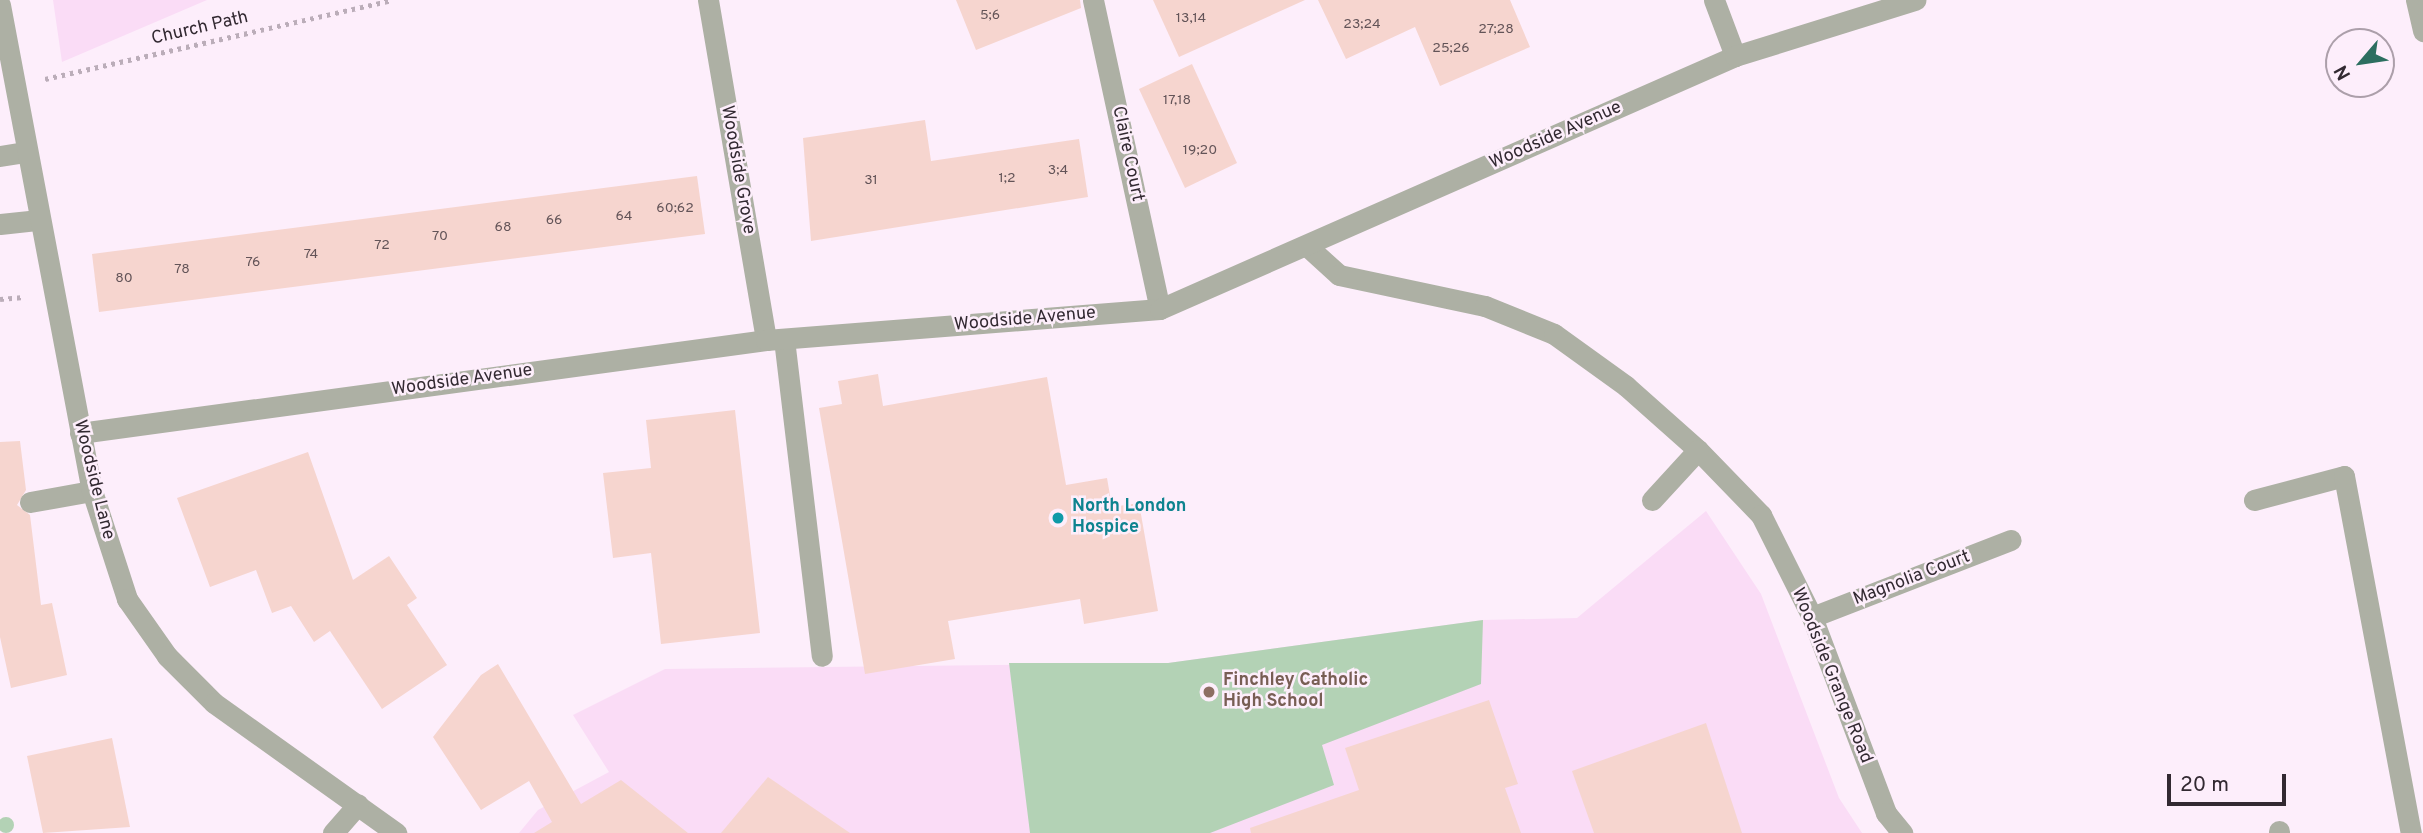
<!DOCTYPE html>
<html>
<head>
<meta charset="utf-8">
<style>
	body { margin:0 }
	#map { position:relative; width:2423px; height:833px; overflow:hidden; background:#fdeefb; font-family:Overpass,sans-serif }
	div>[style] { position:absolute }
	.built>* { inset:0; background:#fadcf6 }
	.green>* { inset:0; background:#b3d2b5 }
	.round { border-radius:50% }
	.building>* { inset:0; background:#f6d5cf }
	.path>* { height:4.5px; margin-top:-2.25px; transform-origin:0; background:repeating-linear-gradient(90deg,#bbadb9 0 3.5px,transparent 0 8.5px) }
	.lane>* { height:21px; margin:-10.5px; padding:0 10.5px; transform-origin:10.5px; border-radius:10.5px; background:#adb0a4 }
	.street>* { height:21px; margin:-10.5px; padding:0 10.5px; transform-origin:10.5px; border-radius:10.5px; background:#adb0a4 }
	.dots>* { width:19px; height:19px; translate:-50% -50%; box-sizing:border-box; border:4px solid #fdeefb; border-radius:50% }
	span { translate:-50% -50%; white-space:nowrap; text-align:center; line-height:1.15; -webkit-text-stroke:5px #fdeefb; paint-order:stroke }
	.number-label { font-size:14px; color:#635458 }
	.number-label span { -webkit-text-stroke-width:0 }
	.street-label { font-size:18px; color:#322931 }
	.culture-label { font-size:18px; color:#0d838f; font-weight:700 }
	.left { translate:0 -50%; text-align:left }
	.education-label { font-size:18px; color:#785e54; font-weight:700 }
	.north { position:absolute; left:2325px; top:28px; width:70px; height:70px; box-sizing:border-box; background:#fdeefb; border:2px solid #ac9faa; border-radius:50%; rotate:241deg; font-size:19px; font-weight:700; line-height:28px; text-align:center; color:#322931 }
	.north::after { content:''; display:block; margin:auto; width:24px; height:32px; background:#2c6f60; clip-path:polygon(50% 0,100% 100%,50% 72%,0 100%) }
	.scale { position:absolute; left:2167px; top:774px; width:119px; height:32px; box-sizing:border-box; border:4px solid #322931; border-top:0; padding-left:9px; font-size:21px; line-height:24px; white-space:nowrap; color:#322931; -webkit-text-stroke:5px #fdeefb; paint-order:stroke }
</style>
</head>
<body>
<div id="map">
	<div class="built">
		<i style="clip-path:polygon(53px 0,207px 0,62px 62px)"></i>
		<i style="clip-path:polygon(1706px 511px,1761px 594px,1839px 798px,1862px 833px,519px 833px,538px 810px,609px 772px,573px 715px,665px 669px,1168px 663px,1483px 620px,1577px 618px)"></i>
	</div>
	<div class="green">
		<i style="clip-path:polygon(1483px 620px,1481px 684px,1322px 745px,1334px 785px,1210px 833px,1030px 833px,1009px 663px,1168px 663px)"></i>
		<i class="round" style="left:-2px;top:817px;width:16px;height:16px"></i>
	</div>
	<div class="building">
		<i style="clip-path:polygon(956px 0,1080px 0,1081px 8px,976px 50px)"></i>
		<i style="clip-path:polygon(1153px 0,1305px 0,1179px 57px)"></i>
		<i style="clip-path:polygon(1318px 0,1510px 0,1530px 47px,1440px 86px,1415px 27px,1346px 59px)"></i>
		<i style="clip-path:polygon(1192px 64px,1237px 163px,1185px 188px,1139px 89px)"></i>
		<i style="clip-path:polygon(925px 120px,931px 161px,1079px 139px,1088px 197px,811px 241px,803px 138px)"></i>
		<i style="clip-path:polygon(697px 176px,705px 234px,99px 312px,92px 254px)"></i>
		<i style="clip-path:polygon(878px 374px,883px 406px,1047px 377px,1066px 485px,1107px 478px,1112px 507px,1139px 503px,1158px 611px,1084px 624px,1080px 599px,948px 621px,955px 659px,865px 674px,819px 408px,842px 404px,838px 381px)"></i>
		<i style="clip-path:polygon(735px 410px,760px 633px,661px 644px,651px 553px,613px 558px,603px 473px,651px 468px,646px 420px)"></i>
		<i style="clip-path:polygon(20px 441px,26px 490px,17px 505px,30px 515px,41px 605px,52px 603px,67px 675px,11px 688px,0 637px,0 442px)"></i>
		<i style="clip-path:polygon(308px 452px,353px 580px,389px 556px,417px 598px,407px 605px,447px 665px,382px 709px,330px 631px,314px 642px,291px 606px,272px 613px,256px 570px,210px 587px,177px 498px)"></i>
		<i style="clip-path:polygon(498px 664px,581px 804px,621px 780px,688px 833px,534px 833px,552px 822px,529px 781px,481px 810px,433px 737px,481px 675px)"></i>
		<i style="clip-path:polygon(1489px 700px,1518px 784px,1505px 788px,1521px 833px,1251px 833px,1250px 828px,1359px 790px,1345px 748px)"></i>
		<i style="clip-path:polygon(1706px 723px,1742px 833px,1594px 833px,1572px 771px)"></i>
		<i style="clip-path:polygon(112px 738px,130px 827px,43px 833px,27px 756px)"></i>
		<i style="clip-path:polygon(768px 777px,850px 833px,721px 833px)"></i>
	</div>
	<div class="path">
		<i style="left:45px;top:79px;width:356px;rotate:-12.8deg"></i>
		<i style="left:0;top:299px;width:24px;rotate:-5deg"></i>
	</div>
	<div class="lane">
		<i style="left:0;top:156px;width:26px;rotate:-9deg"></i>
		<i style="left:0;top:224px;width:39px;rotate:-6deg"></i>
		<i style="left:784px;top:339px;width:319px;rotate:83.2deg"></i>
		<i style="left:2254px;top:500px;width:93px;rotate:-14.9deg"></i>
		<i style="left:2344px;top:476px;width:363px;rotate:79.4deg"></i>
		<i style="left:30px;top:502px;width:63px;rotate:-10.1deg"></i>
	</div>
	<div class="street">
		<i style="left:708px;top:0;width:345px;rotate:80.3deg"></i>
		<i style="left:1093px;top:0;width:316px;rotate:77.8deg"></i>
		<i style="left:1714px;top:0;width:60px;rotate:69.4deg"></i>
		<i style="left:2416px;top:0;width:32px;rotate:77deg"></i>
		<i style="left:0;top:5px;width:495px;rotate:79.3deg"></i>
		<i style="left:92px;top:491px;width:114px;rotate:72deg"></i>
		<i style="left:127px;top:599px;width:70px;rotate:54.9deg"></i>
		<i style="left:167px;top:656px;width:66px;rotate:45deg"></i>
		<i style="left:214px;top:703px;width:224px;rotate:35.5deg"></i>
		<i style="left:1307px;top:246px;width:43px;rotate:42.2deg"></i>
		<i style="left:1339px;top:275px;width:149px;rotate:12deg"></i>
		<i style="left:1485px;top:306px;width:74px;rotate:22.1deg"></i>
		<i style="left:1554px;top:334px;width:89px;rotate:35.8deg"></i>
		<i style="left:1626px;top:386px;width:96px;rotate:41.6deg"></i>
		<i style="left:1698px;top:450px;width:91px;rotate:45.9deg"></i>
		<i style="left:1761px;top:515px;width:114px;rotate:63.4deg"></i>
		<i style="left:1812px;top:617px;width:210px;rotate:69.3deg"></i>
		<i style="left:1886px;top:813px;width:26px;rotate:51deg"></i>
		<i style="left:80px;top:433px;width:692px;rotate:-7.72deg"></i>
		<i style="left:766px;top:340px;width:395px;rotate:-4.5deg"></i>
		<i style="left:1160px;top:309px;width:628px;rotate:-23.75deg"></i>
		<i style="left:1735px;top:56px;width:189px;rotate:-17.3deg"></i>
		<i style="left:1652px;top:500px;width:68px;rotate:-47.4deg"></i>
		<i style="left:1812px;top:617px;width:213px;rotate:-21.2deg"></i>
		<i style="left:2279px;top:831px;width:2px;rotate:90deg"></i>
		<i style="left:333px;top:833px;width:38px;rotate:-49deg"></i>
	</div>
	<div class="dots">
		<i style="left:1058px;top:518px;background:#0f9aa8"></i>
		<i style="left:1209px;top:692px;background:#8d6e63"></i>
	</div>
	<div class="number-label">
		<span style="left:990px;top:16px">5;6</span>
		<span style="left:1191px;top:19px">13,14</span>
		<span style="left:1362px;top:25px">23;24</span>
		<span style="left:1496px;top:30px">27;28</span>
		<span style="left:1451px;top:49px">25;26</span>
		<span style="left:1177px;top:101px">17,18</span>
		<span style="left:1200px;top:151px">19;20</span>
		<span style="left:1058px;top:171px">3;4</span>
		<span style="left:1007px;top:179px">1;2</span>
		<span style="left:871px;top:181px">31</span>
		<span style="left:675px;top:209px">60;62</span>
		<span style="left:624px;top:217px">64</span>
		<span style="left:554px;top:221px">66</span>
		<span style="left:503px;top:228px">68</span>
		<span style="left:440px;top:237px">70</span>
		<span style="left:382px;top:246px">72</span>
		<span style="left:311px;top:255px">74</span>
		<span style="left:253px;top:263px">76</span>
		<span style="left:182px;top:270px">78</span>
		<span style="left:124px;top:279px">80</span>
	</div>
	<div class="street-label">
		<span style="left:200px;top:29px;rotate:-13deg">Church Path</span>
		<span style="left:1556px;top:136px;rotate:-24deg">Woodside Avenue</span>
		<span style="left:1127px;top:154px;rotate:78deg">Claire Court</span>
		<span style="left:737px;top:170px;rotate:80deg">Woodside Grove</span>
		<span style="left:1025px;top:320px;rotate:-5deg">Woodside Avenue</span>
		<span style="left:462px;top:381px;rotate:-8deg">Woodside Avenue</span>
		<span style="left:93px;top:480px;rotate:76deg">Woodside Lane</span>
		<span style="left:1912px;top:579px;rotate:-21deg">Magnolia Court</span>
		<span style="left:1831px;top:676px;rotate:68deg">Woodside Grange Road</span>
	</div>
	<div class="culture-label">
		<span class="left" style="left:1072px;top:518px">North London<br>Hospice</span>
	</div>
	<div class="education-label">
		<span class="left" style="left:1223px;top:692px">Finchley Catholic<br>High School</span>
	</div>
	<div class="north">N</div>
	<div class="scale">20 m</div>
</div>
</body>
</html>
